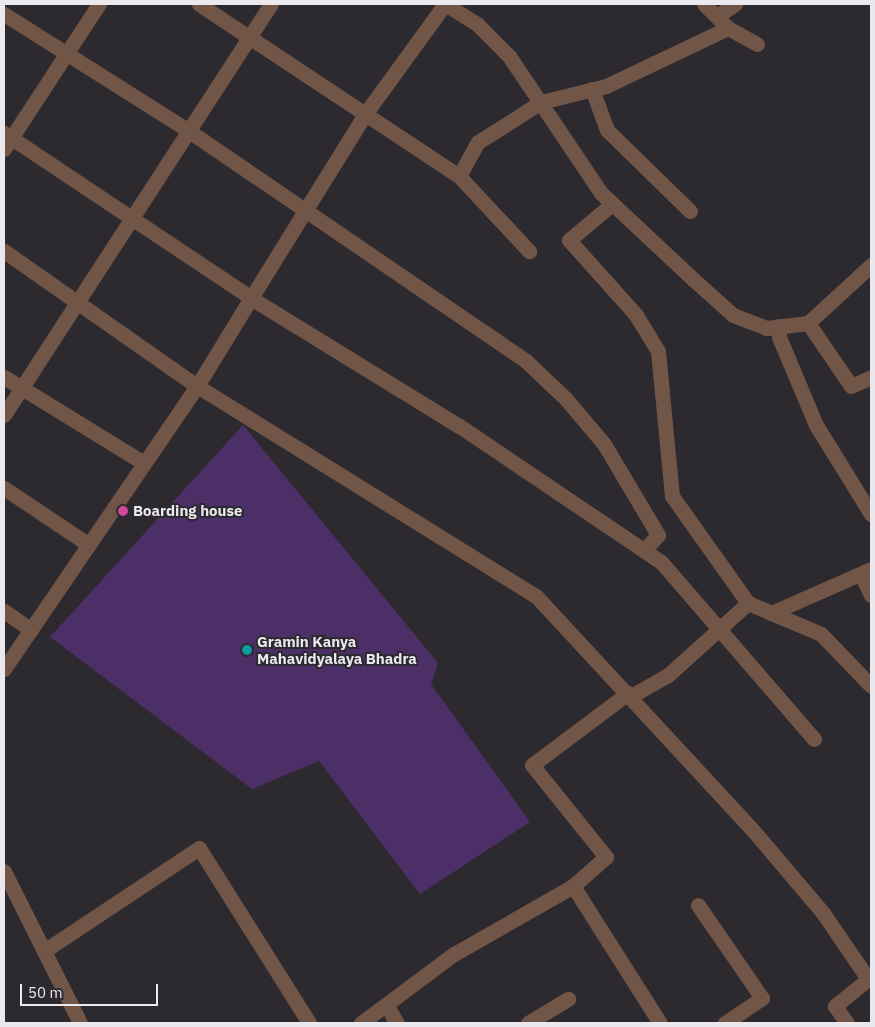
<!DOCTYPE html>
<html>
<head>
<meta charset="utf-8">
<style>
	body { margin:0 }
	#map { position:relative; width:875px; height:1027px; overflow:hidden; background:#2c292f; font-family:"IBM Plex Sans",sans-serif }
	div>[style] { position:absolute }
	.building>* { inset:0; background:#4d2f67 }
	.street>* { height:15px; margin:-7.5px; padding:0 7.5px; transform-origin:7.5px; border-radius:7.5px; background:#715546 }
	.dots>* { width:14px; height:14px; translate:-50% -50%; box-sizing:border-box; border:2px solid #2c292f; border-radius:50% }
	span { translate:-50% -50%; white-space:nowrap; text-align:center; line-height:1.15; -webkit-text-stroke:4px #2c292f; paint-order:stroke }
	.poi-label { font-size:15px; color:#ebe9ed; font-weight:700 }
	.left { translate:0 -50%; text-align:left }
	.frame { position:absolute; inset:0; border:5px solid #ebe9ed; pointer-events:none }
	.scale { position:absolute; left:20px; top:984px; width:138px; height:22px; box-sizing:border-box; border:2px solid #ebe9ed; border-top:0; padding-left:6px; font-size:15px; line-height:18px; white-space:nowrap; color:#ebe9ed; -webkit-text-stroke:4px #2c292f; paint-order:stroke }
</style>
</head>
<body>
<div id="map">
	<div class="building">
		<i style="clip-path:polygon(243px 425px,438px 663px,431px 684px,530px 822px,420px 894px,319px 761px,252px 789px,50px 637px)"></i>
	</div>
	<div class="street">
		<i style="left:199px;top:4px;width:312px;rotate:33.5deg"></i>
		<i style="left:459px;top:176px;width:39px;rotate:-61deg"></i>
		<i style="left:478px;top:142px;width:75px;rotate:-32.4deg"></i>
		<i style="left:541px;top:102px;width:67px;rotate:-13.8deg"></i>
		<i style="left:606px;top:86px;width:135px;rotate:-25.4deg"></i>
		<i style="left:728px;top:28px;width:33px;rotate:29deg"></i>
		<i style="left:704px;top:4px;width:34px;rotate:45deg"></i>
		<i style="left:4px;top:14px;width:219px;rotate:32.3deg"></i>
		<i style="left:189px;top:131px;width:408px;rotate:34.3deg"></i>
		<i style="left:526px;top:361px;width:55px;rotate:43.5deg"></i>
		<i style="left:566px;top:399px;width:59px;rotate:49.8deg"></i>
		<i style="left:604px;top:444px;width:106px;rotate:59.3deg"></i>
		<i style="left:658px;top:535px;width:21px;rotate:133deg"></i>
		<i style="left:717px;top:16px;width:22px;rotate:-34deg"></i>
		<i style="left:592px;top:89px;width:44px;rotate:69.9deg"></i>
		<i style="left:607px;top:130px;width:116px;rotate:44.3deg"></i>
		<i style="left:4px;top:133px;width:297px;rotate:33.7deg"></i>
		<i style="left:251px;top:298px;width:103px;rotate:121.5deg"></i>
		<i style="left:197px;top:386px;width:343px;rotate:124.3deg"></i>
		<i style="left:4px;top:149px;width:173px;rotate:-56.8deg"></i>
		<i style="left:459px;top:176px;width:103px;rotate:47deg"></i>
		<i style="left:612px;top:204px;width:56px;rotate:140.1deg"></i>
		<i style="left:569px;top:240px;width:101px;rotate:48.2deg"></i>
		<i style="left:636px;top:315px;width:42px;rotate:58.6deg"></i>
		<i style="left:658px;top:351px;width:146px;rotate:84.5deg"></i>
		<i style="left:672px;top:496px;width:131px;rotate:54.6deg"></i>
		<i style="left:748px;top:603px;width:108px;rotate:138deg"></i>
		<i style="left:668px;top:675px;width:43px;rotate:150.4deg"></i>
		<i style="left:4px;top:251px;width:236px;rotate:35deg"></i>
		<i style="left:197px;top:386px;width:399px;rotate:31.8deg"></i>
		<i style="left:536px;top:596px;width:316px;rotate:47.2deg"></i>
		<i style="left:751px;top:828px;width:111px;rotate:49.7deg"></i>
		<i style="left:823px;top:913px;width:80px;rotate:55.7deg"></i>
		<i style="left:868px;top:979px;width:43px;rotate:140.7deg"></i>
		<i style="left:835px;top:1006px;width:21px;rotate:55deg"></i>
		<i style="left:808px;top:323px;width:86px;rotate:-42.6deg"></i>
		<i style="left:779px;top:326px;width:11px;rotate:90deg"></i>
		<i style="left:779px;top:337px;width:95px;rotate:67.2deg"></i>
		<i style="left:816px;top:425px;width:105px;rotate:58.3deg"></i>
		<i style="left:4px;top:377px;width:164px;rotate:31.6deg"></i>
		<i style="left:4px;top:415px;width:490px;rotate:-57deg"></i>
		<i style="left:4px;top:488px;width:102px;rotate:33.8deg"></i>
		<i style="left:861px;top:574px;width:23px;rotate:65deg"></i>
		<i style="left:748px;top:603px;width:79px;rotate:23deg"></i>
		<i style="left:821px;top:634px;width:72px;rotate:46.1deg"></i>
		<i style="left:4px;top:611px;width:33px;rotate:35deg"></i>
		<i style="left:771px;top:613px;width:109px;rotate:-23.7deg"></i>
		<i style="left:814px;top:739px;width:234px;rotate:-130.8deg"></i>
		<i style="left:661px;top:562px;width:244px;rotate:-146deg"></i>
		<i style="left:459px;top:426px;width:244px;rotate:-148.4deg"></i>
		<i style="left:251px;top:298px;width:216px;rotate:-58.2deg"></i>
		<i style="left:365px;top:114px;width:136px;rotate:-54deg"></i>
		<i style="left:445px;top:4px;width:39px;rotate:32deg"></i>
		<i style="left:478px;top:25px;width:44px;rotate:45deg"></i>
		<i style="left:509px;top:56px;width:165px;rotate:56.1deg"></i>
		<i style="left:601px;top:193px;width:127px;rotate:43.1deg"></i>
		<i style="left:694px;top:280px;width:52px;rotate:41.9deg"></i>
		<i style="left:733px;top:315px;width:36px;rotate:21deg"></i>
		<i style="left:767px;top:328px;width:41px;rotate:-7deg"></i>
		<i style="left:808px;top:323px;width:76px;rotate:55.7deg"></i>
		<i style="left:851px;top:386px;width:22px;rotate:-24deg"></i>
		<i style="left:4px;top:871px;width:170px;rotate:63.4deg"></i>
		<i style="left:573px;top:886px;width:162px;rotate:57.6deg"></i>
		<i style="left:698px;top:905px;width:113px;rotate:55.5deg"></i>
		<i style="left:762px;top:998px;width:45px;rotate:146deg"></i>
		<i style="left:44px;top:951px;width:186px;rotate:-33.6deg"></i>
		<i style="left:199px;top:848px;width:207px;rotate:57.8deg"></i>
		<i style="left:387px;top:1006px;width:20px;rotate:60deg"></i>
		<i style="left:361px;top:1023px;width:116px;rotate:-36.6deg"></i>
		<i style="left:454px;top:954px;width:137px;rotate:-29.7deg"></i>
		<i style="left:573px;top:886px;width:44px;rotate:-41.3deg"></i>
		<i style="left:606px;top:857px;width:118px;rotate:-128.8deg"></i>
		<i style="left:532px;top:765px;width:120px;rotate:-36.9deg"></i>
		<i style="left:528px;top:1023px;width:47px;rotate:-31deg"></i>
	</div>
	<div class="dots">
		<i style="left:123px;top:511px;background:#d1479c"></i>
		<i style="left:247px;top:650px;background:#0f9aa8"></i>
	</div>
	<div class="poi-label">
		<span class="left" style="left:133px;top:511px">Boarding house</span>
		<span class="left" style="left:257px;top:650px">Gramin Kanya<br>Mahavidyalaya Bhadra</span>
	</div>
	<div class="frame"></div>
	<div class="scale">50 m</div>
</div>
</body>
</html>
